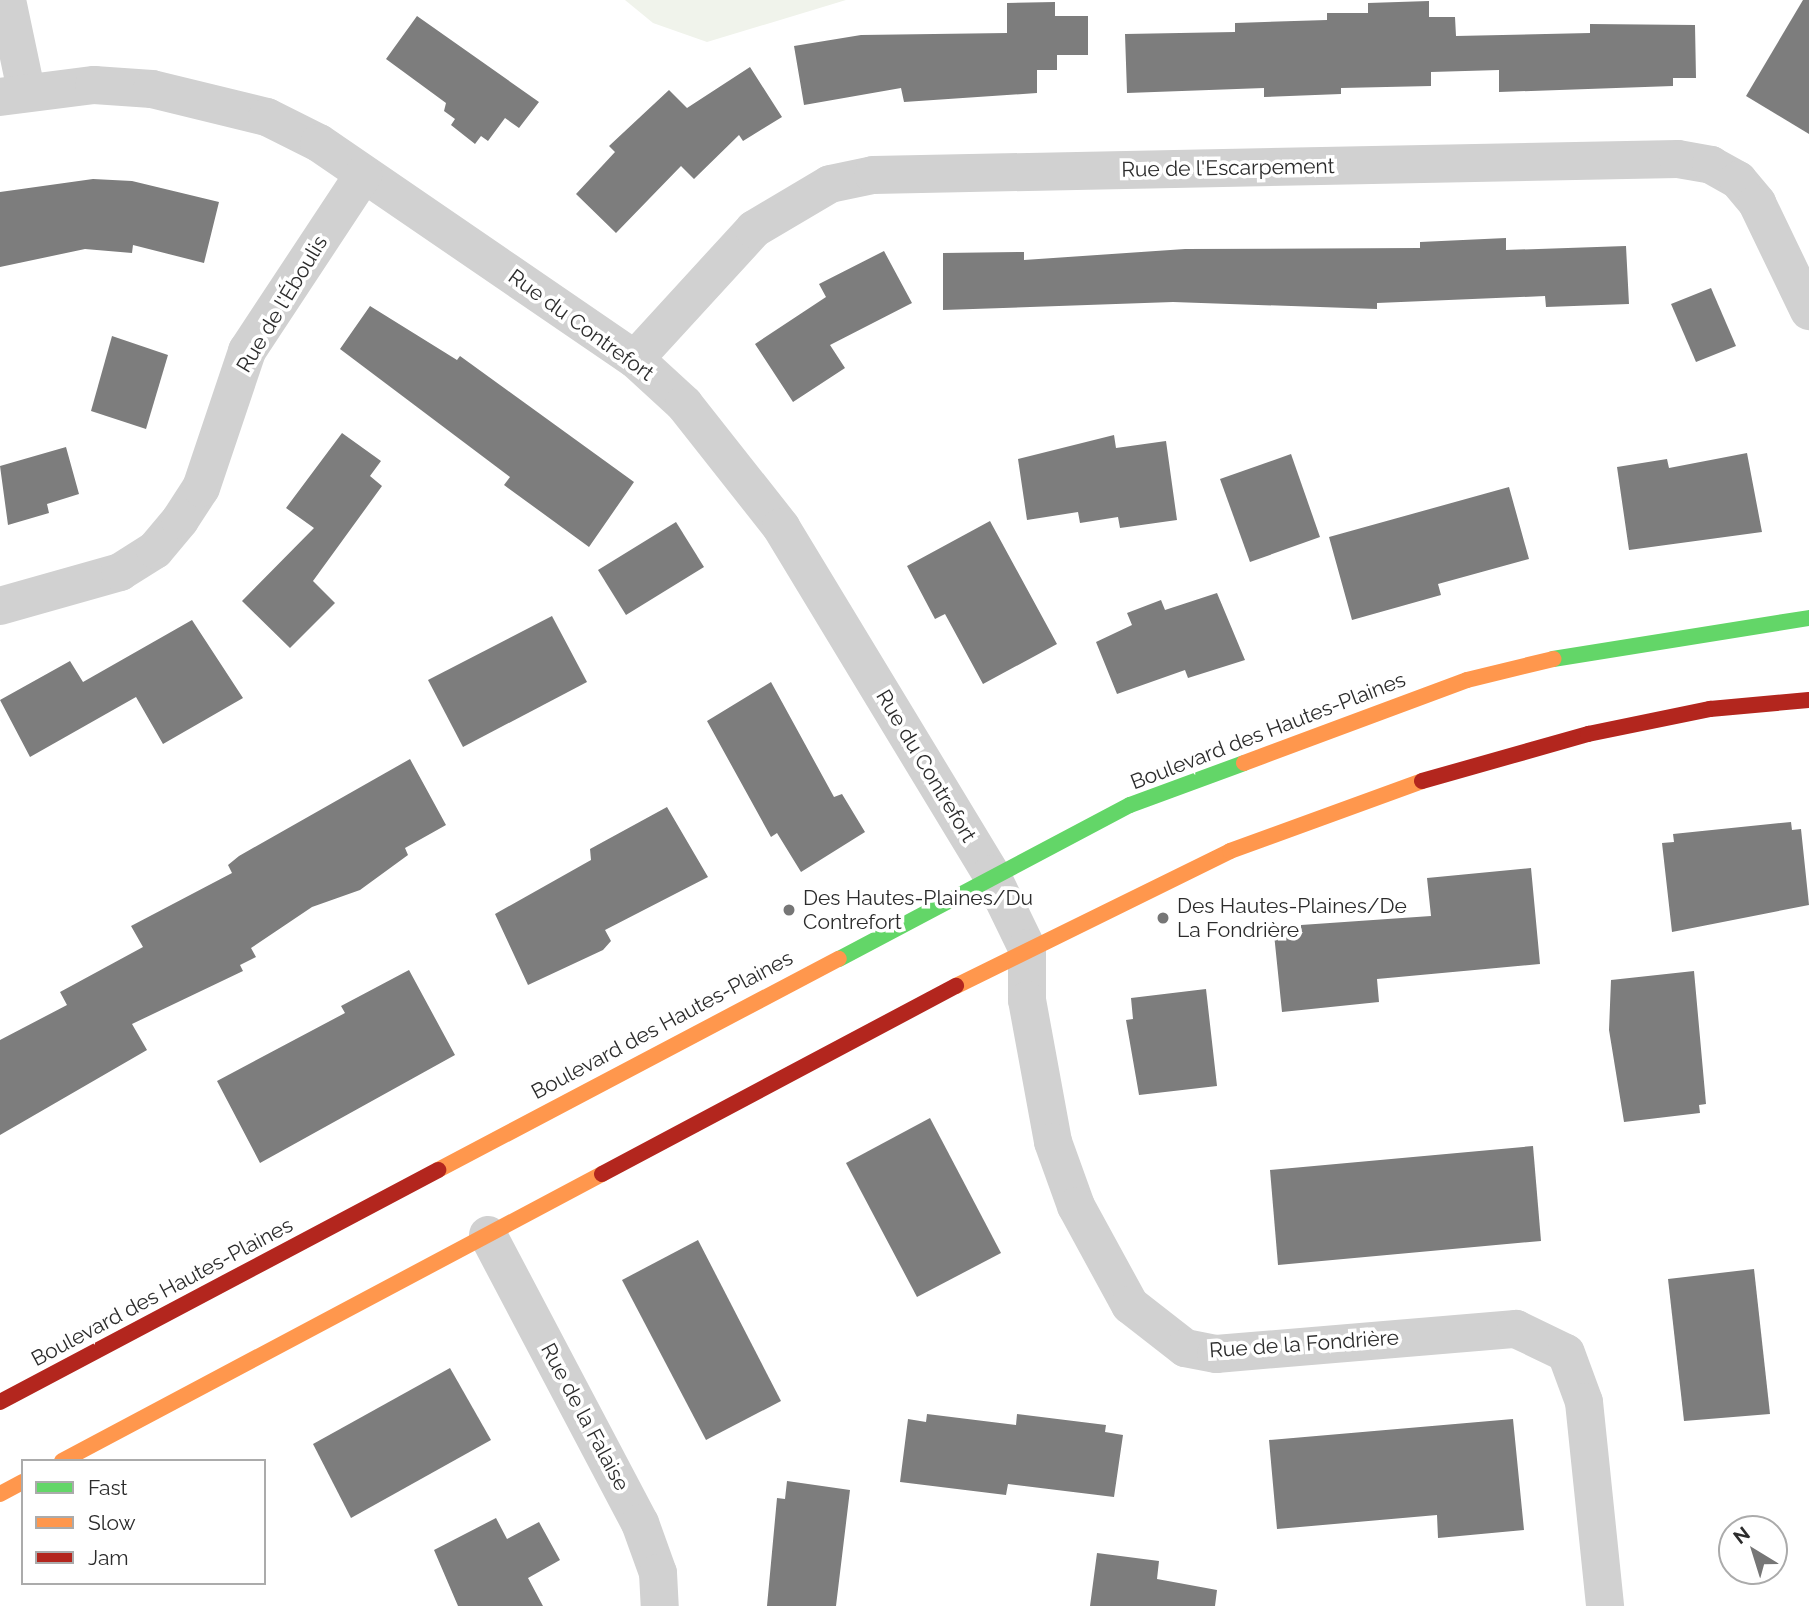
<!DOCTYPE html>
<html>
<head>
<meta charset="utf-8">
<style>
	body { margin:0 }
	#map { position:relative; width:1809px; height:1606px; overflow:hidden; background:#fff; font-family:Raleway,sans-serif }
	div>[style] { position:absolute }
	.green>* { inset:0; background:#f0f3eb }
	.building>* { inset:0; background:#7d7d7d }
	.street>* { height:38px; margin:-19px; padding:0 19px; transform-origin:19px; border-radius:19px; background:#d1d1d1 }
	.fast>* { height:16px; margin:-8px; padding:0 8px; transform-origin:8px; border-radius:8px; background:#63d668 }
	.slow>* { height:16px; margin:-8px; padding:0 8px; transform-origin:8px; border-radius:8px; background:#ff974d }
	.jam>* { height:16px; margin:-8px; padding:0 8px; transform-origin:8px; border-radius:8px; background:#b3261e }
	.dots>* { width:19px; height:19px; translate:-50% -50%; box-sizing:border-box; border:4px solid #fff; border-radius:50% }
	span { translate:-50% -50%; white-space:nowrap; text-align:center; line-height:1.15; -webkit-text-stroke:7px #fff; paint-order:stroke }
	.street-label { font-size:21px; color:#2c2c2c }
	.poi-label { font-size:21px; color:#2c2c2c }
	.left { translate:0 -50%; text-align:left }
	.legend { position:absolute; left:21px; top:1459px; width:245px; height:126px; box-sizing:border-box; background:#fff; border:2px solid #ababab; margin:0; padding:9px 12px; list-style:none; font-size:21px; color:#2c2c2c }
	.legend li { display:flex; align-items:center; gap:14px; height:35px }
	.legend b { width:35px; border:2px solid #ababab }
	.north { position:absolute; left:1718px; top:1515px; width:70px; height:70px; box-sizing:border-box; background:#fff; border:2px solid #ababab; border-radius:50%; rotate:322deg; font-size:19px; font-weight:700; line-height:28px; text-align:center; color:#2c2c2c }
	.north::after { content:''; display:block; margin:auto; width:24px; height:32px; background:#767676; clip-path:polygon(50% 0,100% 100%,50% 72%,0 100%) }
</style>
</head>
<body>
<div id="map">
	<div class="green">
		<i style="clip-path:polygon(625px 0,846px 0,707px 42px,653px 23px)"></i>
	</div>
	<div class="building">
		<i style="clip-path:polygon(1803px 0,1809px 0,1809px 134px,1746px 96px)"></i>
		<i style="clip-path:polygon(1429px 1px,1429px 17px,1455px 17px,1456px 36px,1590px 33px,1590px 24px,1695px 25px,1696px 78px,1673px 78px,1673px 86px,1499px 92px,1499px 70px,1431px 72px,1431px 86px,1341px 88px,1341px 94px,1264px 97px,1264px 88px,1127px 93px,1125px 34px,1235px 32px,1235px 23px,1327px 20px,1327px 13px,1368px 13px,1368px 3px)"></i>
		<i style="clip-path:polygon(1055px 2px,1055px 16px,1088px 16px,1088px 55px,1057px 55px,1057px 70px,1037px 70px,1037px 93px,904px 102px,901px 88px,804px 105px,794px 46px,861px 35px,1007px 33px,1007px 3px)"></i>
		<i style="clip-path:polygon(417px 16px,539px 102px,519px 128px,505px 118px,488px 141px,481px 136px,475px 144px,451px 125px,455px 119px,444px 111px,446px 103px,386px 59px)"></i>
		<i style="clip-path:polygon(750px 67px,782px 117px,743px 141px,739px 135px,694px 179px,681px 166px,616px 233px,576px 194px,615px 152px,609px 146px,669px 90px,687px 108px)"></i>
		<i style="clip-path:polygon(93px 179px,132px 181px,219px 202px,204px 263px,133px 245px,132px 253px,85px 249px,0 267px,0 192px)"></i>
		<i style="clip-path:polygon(1506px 238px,1506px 250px,1626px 246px,1629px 304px,1546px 307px,1545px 296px,1377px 303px,1377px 309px,1173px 302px,943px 310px,943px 253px,1024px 252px,1024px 260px,1185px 249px,1420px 248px,1420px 242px)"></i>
		<i style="clip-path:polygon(884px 251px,912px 303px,830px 345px,845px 368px,793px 402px,755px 344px,826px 297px,819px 284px)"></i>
		<i style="clip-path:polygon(1711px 288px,1736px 346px,1696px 362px,1671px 304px)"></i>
		<i style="clip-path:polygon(370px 306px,457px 360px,460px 356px,634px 482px,589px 547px,504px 485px,510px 477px,340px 349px)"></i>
		<i style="clip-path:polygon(112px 336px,168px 355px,146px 429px,91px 411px)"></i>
		<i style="clip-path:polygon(342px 433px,381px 461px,370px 476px,382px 486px,313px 581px,335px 603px,290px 648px,242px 601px,314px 528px,286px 508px)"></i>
		<i style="clip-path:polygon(1114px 435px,1116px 448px,1166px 441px,1177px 520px,1120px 528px,1118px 517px,1080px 523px,1078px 512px,1027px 520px,1018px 459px)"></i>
		<i style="clip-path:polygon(66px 447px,79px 494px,47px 504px,49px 513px,8px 525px,0 466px)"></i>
		<i style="clip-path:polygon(1747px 453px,1762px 532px,1629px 550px,1617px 467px,1667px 459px,1669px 468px)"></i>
		<i style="clip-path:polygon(1291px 454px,1320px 537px,1250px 562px,1220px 479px)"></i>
		<i style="clip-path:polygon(1509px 487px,1529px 559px,1438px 584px,1441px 595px,1352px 620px,1329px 537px)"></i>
		<i style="clip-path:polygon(990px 521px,1057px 644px,983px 684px,945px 614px,935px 619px,907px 566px)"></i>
		<i style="clip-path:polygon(676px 522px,704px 567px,626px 615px,598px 570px)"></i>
		<i style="clip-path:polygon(1217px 593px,1245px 660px,1188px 678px,1185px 670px,1117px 694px,1096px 642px,1132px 625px,1127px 613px,1161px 600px,1165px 610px)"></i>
		<i style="clip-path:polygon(552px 616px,587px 682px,463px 747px,428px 680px)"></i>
		<i style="clip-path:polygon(192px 620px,243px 698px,163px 744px,136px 697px,30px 757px,0 700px,70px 661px,83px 682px)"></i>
		<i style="clip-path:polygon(771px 682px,834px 797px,842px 794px,865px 832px,801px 872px,777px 833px,771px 837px,707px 721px)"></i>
		<i style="clip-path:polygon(410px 759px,446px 825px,405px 848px,408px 855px,360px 890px,312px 907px,251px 948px,256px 957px,240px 965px,243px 971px,132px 1024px,147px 1050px,0 1135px,0 1040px,67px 1005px,60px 992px,143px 947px,131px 926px,232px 873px,228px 865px,239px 856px)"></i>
		<i style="clip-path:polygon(667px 807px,708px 877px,605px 930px,611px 941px,603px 950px,528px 985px,495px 914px,591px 860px,590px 849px)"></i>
		<i style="clip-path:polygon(1791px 822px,1792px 830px,1801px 829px,1809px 905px,1672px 932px,1662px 843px,1674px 842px,1673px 834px)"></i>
		<i style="clip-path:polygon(1531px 868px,1540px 964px,1377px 979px,1379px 1002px,1282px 1012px,1274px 934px,1301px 931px,1301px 925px,1431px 916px,1427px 878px)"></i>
		<i style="clip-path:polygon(409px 970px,455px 1055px,260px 1163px,217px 1081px,345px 1013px,341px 1006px)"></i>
		<i style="clip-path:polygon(1694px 971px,1706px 1104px,1699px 1105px,1700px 1113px,1624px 1122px,1609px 1030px,1611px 980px)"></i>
		<i style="clip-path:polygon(1206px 989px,1217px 1086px,1139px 1095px,1126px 1020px,1133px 1019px,1131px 998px)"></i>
		<i style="clip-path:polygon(930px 1118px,1001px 1253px,917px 1297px,846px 1163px)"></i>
		<i style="clip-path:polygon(1533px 1146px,1541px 1241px,1278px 1265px,1270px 1170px)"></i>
		<i style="clip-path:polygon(698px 1240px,781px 1401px,706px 1440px,622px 1280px)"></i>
		<i style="clip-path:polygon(1754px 1269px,1770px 1414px,1684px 1421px,1668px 1279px)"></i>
		<i style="clip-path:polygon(450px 1368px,491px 1440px,351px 1518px,313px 1444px)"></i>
		<i style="clip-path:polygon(927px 1414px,1016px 1425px,1017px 1414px,1106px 1425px,1105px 1432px,1123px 1435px,1114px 1497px,1008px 1484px,1006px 1495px,900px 1482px,908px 1419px,926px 1422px)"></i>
		<i style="clip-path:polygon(1513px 1419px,1524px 1530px,1438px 1538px,1437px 1515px,1277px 1529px,1269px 1440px)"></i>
		<i style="clip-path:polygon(787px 1481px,850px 1490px,836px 1606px,767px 1606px,777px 1498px,785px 1499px)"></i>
		<i style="clip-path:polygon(496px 1518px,507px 1539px,539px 1522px,560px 1560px,528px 1578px,543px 1606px,458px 1606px,434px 1550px)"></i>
		<i style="clip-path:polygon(1097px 1553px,1159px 1561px,1157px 1579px,1217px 1590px,1215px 1606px,1090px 1606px)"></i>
	</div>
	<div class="street">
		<i style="left:7px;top:0;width:92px;rotate:78.1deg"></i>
		<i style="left:0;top:97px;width:95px;rotate:-7.3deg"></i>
		<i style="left:94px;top:85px;width:58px;rotate:3.9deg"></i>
		<i style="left:152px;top:89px;width:118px;rotate:13.7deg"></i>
		<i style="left:267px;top:117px;width:58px;rotate:26.6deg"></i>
		<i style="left:319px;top:143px;width:383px;rotate:34.4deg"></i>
		<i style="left:635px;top:359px;width:67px;rotate:42.6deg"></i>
		<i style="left:684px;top:404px;width:157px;rotate:51.7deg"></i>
		<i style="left:781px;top:527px;width:406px;rotate:58.8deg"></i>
		<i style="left:991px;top:874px;width:82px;rotate:64.1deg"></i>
		<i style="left:1027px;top:948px;width:52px;rotate:90deg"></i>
		<i style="left:1027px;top:1000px;width:144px;rotate:79.6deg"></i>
		<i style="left:1053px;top:1142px;width:68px;rotate:70.2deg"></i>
		<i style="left:1076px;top:1206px;width:113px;rotate:61.4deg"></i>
		<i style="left:1130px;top:1305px;width:70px;rotate:38deg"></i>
		<i style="left:1185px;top:1348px;width:32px;rotate:11deg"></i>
		<i style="left:1216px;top:1354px;width:301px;rotate:-4.8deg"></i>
		<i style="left:1516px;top:1329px;width:55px;rotate:25.6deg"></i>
		<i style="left:1566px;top:1353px;width:52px;rotate:69.8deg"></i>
		<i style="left:1584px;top:1402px;width:205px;rotate:84.1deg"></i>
		<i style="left:635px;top:359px;width:176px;rotate:-47.5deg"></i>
		<i style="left:754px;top:229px;width:88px;rotate:-30.6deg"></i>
		<i style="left:830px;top:184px;width:44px;rotate:-11.8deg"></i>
		<i style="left:873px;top:175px;width:805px;rotate:-1.14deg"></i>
		<i style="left:1678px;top:159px;width:34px;rotate:10deg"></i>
		<i style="left:1711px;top:165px;width:31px;rotate:29deg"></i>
		<i style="left:1738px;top:180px;width:30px;rotate:50deg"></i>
		<i style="left:1757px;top:203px;width:120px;rotate:64.3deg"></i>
		<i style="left:0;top:606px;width:125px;rotate:-15.8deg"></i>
		<i style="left:120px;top:572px;width:41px;rotate:-32.2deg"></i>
		<i style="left:155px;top:550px;width:39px;rotate:-50deg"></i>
		<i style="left:180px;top:520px;width:38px;rotate:-57deg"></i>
		<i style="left:201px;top:488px;width:145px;rotate:-71.4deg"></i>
		<i style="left:247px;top:351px;width:211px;rotate:-56.6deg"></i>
		<i style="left:488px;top:1235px;width:326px;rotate:62.2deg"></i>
		<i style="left:640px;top:1523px;width:53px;rotate:70.2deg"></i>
		<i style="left:658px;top:1573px;width:33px;rotate:87deg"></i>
	</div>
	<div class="fast">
		<i style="left:1553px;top:659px;width:259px;rotate:-9.1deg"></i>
		<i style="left:839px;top:959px;width:329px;rotate:-27.9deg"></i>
		<i style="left:1130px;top:805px;width:121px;rotate:-20.2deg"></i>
	</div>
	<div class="slow">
		<i style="left:1244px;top:763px;width:238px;rotate:-20.4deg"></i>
		<i style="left:1467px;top:680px;width:89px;rotate:-13.7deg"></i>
		<i style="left:956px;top:986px;width:305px;rotate:-26.2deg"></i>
		<i style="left:1230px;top:851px;width:204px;rotate:-20deg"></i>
		<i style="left:438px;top:1170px;width:453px;rotate:-27.8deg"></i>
		<i style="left:62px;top:1461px;width:612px;rotate:-27.99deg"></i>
		<i style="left:0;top:1494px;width:26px;rotate:-28deg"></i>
	</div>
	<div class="jam">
		<i style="left:1422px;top:781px;width:173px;rotate:-15.8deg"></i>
		<i style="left:1588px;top:734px;width:125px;rotate:-11.6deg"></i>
		<i style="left:1710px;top:709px;width:99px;rotate:-5.2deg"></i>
		<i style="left:602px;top:1174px;width:401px;rotate:-28deg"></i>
		<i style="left:0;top:1402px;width:496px;rotate:-27.9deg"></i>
	</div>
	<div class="dots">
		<i style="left:789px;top:910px;background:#767676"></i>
		<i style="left:1163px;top:918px;background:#767676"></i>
	</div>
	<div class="street-label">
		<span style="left:1228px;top:168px;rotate:-1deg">Rue de l'Escarpement</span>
		<span style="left:282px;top:304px;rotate:-59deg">Rue de l'Éboulis</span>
		<span style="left:581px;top:325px;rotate:36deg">Rue du Contrefort</span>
		<span style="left:1268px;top:731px;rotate:-21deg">Boulevard des Hautes-Plaines</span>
		<span style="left:926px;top:766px;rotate:59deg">Rue du Contrefort</span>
		<span style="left:662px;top:1025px;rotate:-28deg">Boulevard des Hautes-Plaines</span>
		<span style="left:162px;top:1292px;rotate:-28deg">Boulevard des Hautes-Plaines</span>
		<span style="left:1304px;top:1344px;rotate:-4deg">Rue de la Fondrière</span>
		<span style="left:585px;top:1417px;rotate:62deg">Rue de la Falaise</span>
	</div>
	<div class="poi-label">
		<span class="left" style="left:803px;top:910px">Des Hautes-Plaines/Du<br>Contrefort</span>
		<span class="left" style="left:1177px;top:918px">Des Hautes-Plaines/De<br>La Fondrière</span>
	</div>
	<ul class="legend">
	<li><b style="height:9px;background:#63d668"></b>Fast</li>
	<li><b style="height:9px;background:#ff974d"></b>Slow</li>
	<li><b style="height:9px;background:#b3261e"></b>Jam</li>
	</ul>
	<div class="north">N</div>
</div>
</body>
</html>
